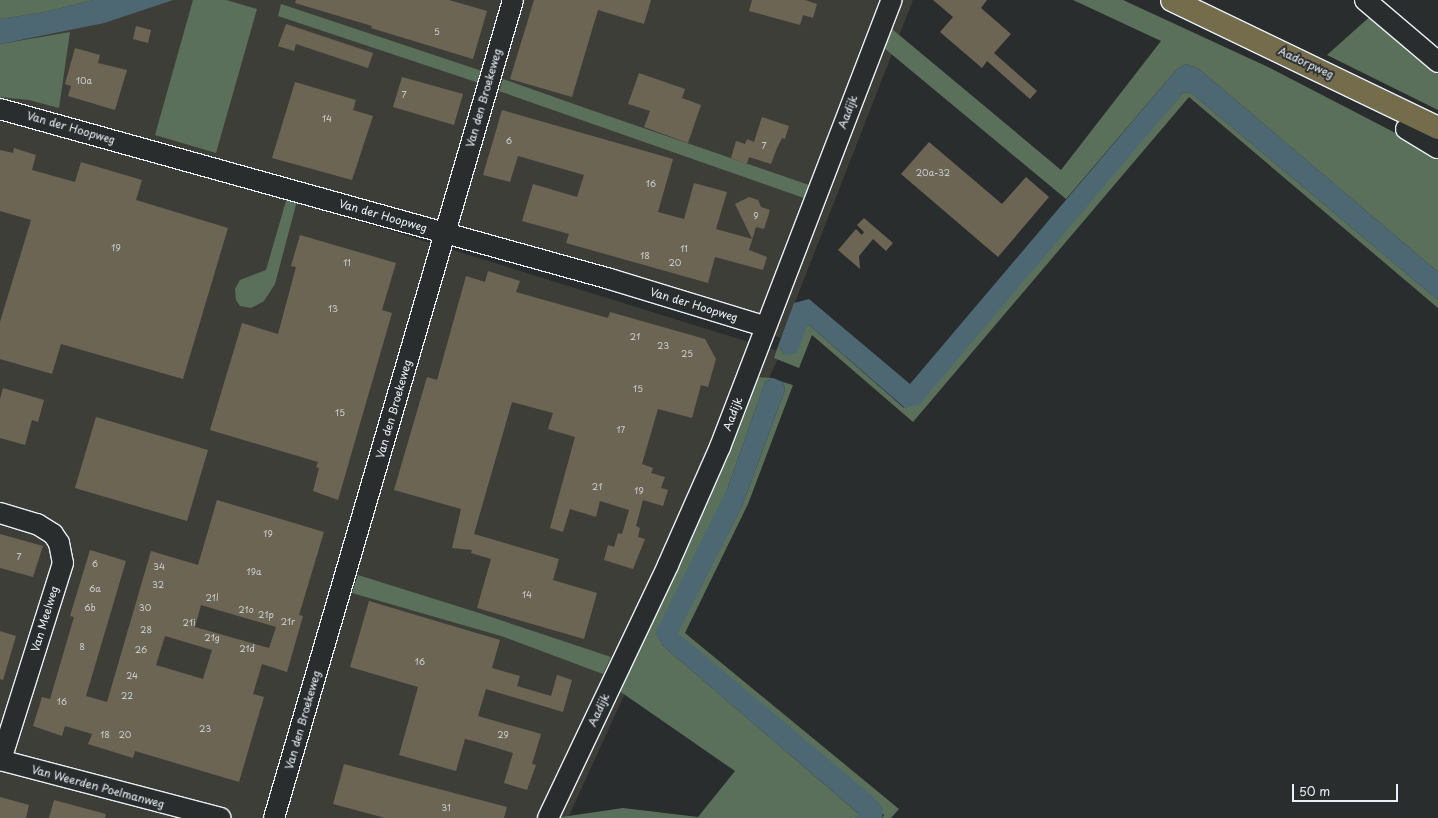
<!DOCTYPE html>
<html>
<head>
<meta charset="utf-8">
<style>
	body { margin:0 }
	#map { position:relative; width:1438px; height:818px; overflow:hidden; background:#2a2d2e; font-family:"Playpen Sans",sans-serif }
	div>[style] { position:absolute }
	.built>* { inset:0; background:#3e3e39 }
	.green>* { inset:0; background:#5b705a }
	.water>* { inset:0; background:#4e6873 }
	.building>* { inset:0; background:#6c6554 }
	.roads { filter:drop-shadow(1px 0 #e8f1f8) drop-shadow(-1px 0 #e8f1f8) drop-shadow(0 1px #e8f1f8) drop-shadow(0 -1px #e8f1f8) }
	.minor>* { height:20px; margin:-10px; padding:0 10px; transform-origin:10px; border-radius:10px; background:#2a2d2e }
	.major>* { height:22px; margin:-11px; padding:0 11px; transform-origin:11px; border-radius:11px; background:#746c4b }
	span { translate:-50% -50%; white-space:nowrap; text-align:center; line-height:1.15; -webkit-text-stroke:4px #2a2d2e; paint-order:stroke }
	.number-label { font-size:9px; color:#c9cecf }
	.number-label span { -webkit-text-stroke-width:0 }
	.street-label { font-size:11px; color:#e8f1f8 }
	.scale { position:absolute; left:1292px; top:784px; width:106px; height:18px; box-sizing:border-box; border:2px solid #e8f1f8; border-top:0; padding-left:5px; font-size:12px; line-height:14px; white-space:nowrap; color:#e8f1f8; -webkit-text-stroke:3px #2a2d2e; paint-order:stroke }
</style>
</head>
<body>
<div id="map">
	<div class="built">
		<i style="clip-path:polygon(0 0,913px 0,781px 338px,726px 317px,0 102px)"></i>
		<i style="clip-path:polygon(0 119px,69px 136px,395px 232px,781px 352px,568px 818px,0 818px)"></i>
	</div>
	<div class="green">
		<i style="clip-path:polygon(0 0,93px 0,45px 12px,0 19px)"></i>
		<i style="clip-path:polygon(193px 0,226px 0,257px 9px,216px 153px,155px 135px)"></i>
		<i style="clip-path:polygon(1073px 0,1123px 0,1268px 67px,1438px 155px,1438px 272px,1199px 69px,1186px 64px,1177px 69px,1066px 199px,884px 48px,892px 29px,1061px 170px,1161px 41px)"></i>
		<i style="clip-path:polygon(281px 4px,482px 71px,479px 83px,278px 16px)"></i>
		<i style="clip-path:polygon(1374px 13px,1438px 69px,1438px 110px,1327px 55px)"></i>
		<i style="clip-path:polygon(70px 32px,59px 108px,29px 100px,0 97px,0 44px)"></i>
		<i style="clip-path:polygon(503px 79px,588px 109px,809px 185px,804px 198px,499px 91px)"></i>
		<i style="clip-path:polygon(1190px 92px,1438px 300px,1438px 308px,1189px 97px,913px 422px,812px 335px,799px 368px,774px 358px,778px 346px,784px 354px,808px 324px,904px 408px,1183px 93px)"></i>
		<i style="clip-path:polygon(288px 194px,298px 197px,275px 284px,264px 301px,251px 308px,240px 306px,236px 300px,235px 289px,240px 280px,266px 270px)"></i>
		<i style="clip-path:polygon(753px 377px,773px 378px,765px 382px,728px 487px,662px 645px,859px 814px,855px 818px,555px 818px,623px 808px,698px 817px,735px 771px,615px 688px)"></i>
		<i style="clip-path:polygon(783px 382px,793px 385px,748px 504px,685px 633px,899px 809px,891px 818px,882px 818px,884px 815px,677px 633px,742px 506px,785px 390px)"></i>
		<i style="clip-path:polygon(358px 575px,476px 612px,611px 657px,603px 674px,501px 636px,352px 593px)"></i>
	</div>
	<div class="water">
		<i style="clip-path:polygon(93px 0,173px 0,104px 23px,0 44px,0 19px,45px 12px)"></i>
		<i style="clip-path:polygon(1186px 64px,1199px 69px,1438px 272px,1438px 300px,1190px 92px,1183px 93px,919px 405px,905px 408px,808px 324px,797px 352px,790px 355px,784px 354px,778px 346px,794px 303px,809px 299px,910px 384px,1177px 69px)"></i>
		<i style="clip-path:polygon(773px 378px,783px 382px,785px 390px,742px 506px,678px 633px,875px 798px,883px 808px,882px 818px,855px 818px,858px 813px,662px 645px,655px 633px,728px 487px,765px 382px)"></i>
	</div>
	<div class="building">
		<i style="clip-path:polygon(296px 0,449px 0,487px 11px,473px 59px,371px 28px,372px 26px,295px 3px)"></i>
		<i style="clip-path:polygon(534px 0,651px 0,644px 24px,598px 10px,572px 97px,510px 79px)"></i>
		<i style="clip-path:polygon(752px 0,805px 0,817px 4px,813px 18px,803px 15px,800px 25px,749px 11px)"></i>
		<i style="clip-path:polygon(933px 0,987px 0,981px 8px,1011px 34px,994px 53px,1037px 91px,1030px 99px,987px 61px,982px 68px,940px 32px,953px 17px)"></i>
		<i style="clip-path:polygon(286px 24px,373px 53px,368px 68px,296px 44px,294px 51px,278px 46px)"></i>
		<i style="clip-path:polygon(136px 26px,151px 30px,148px 43px,133px 39px)"></i>
		<i style="clip-path:polygon(75px 48px,100px 55px,98px 63px,127px 70px,115px 110px,68px 96px,71px 86px,65px 84px)"></i>
		<i style="clip-path:polygon(639px 73px,685px 89px,682px 98px,701px 105px,688px 143px,644px 127px,650px 111px,628px 104px)"></i>
		<i style="clip-path:polygon(402px 77px,463px 94px,454px 125px,393px 107px)"></i>
		<i style="clip-path:polygon(295px 82px,356px 100px,353px 110px,373px 116px,352px 180px,272px 158px)"></i>
		<i style="clip-path:polygon(502px 110px,673px 159px,658px 212px,684px 219px,694px 183px,727px 192px,716px 229px,752px 239px,735px 204px,749px 197px,758px 200px,761px 207px,770px 210px,764px 229px,756px 227px,749px 250px,767px 257px,763px 270px,715px 257px,708px 283px,566px 243px,569px 234px,522px 221px,533px 184px,577px 197px,584px 175px,518px 156px,510px 182px,483px 175px)"></i>
		<i style="clip-path:polygon(762px 117px,789px 126px,785px 139px,782px 138px,777px 148px,771px 164px,749px 157px,747px 164px,731px 158px,736px 141px,745px 144px,747px 139px,754px 142px)"></i>
		<i style="clip-path:polygon(929px 142px,1002px 204px,1026px 177px,1049px 197px,998px 257px,901px 174px)"></i>
		<i style="clip-path:polygon(14px 148px,36px 155px,32px 170px,75px 182px,81px 162px,142px 180px,136px 200px,228px 228px,183px 379px,61px 344px,52px 374px,0 359px,0 322px,31px 220px,0 211px,0 150px,13px 153px)"></i>
		<i style="clip-path:polygon(864px 218px,893px 243px,886px 251px,873px 239px,859px 256px,860px 269px,838px 250px,856px 229px,862px 235px,864px 232px,857px 225px)"></i>
		<i style="clip-path:polygon(300px 235px,396px 263px,382px 310px,392px 313px,338px 500px,313px 491px,319px 468px,316px 467px,318px 462px,210px 430px,242px 323px,278px 334px,296px 267px,291px 266px)"></i>
		<i style="clip-path:polygon(488px 271px,520px 281px,516px 292px,608px 318px,610px 312px,705px 339px,716px 359px,708px 387px,701px 385px,692px 418px,658px 409px,642px 464px,653px 468px,651px 473px,665px 477px,661px 488px,668px 490px,663px 506px,643px 500px,636px 526px,640px 528px,638px 537px,645px 539px,633px 569px,604px 560px,608px 545px,614px 547px,618px 533px,622px 534px,629px 510px,600px 501px,596px 517px,570px 509px,563px 532px,550px 528px,575px 437px,548px 429px,553px 413px,512px 402px,474px 534px,559px 559px,553px 580px,597px 593px,584px 639px,477px 608px,491px 559px,471px 553px,472px 550px,452px 548px,461px 509px,394px 490px,427px 377px,437px 380px,466px 276px,485px 282px)"></i>
		<i style="clip-path:polygon(3px 388px,44px 400px,38px 422px,32px 420px,25px 445px,0 438px,0 399px)"></i>
		<i style="clip-path:polygon(96px 417px,208px 450px,187px 521px,75px 488px)"></i>
		<i style="clip-path:polygon(evenodd,217px 500px,324px 532px,299px 615px,303px 616px,287px 672px,262px 664px,253px 694px,264px 697px,239px 782px,135px 751px,133px 758px,88px 744px,92px 734px,65px 726px,62px 736px,33px 726px,42px 697px,50px 699px,74px 617px,70px 616px,90px 550px,126px 561px,86px 696px,107px 702px,151px 551px,198px 565px,217px 500px,201px 605px,276px 627px,269px 648px,195px 627px,201px 605px,217px 500px,165px 636px,212px 650px,203px 679px,156px 665px,165px 636px)"></i>
		<i style="clip-path:polygon(0 534px,43px 546px,33px 577px,0 568px)"></i>
		<i style="clip-path:polygon(369px 601px,500px 640px,492px 668px,520px 676px,517px 686px,551px 696px,557px 675px,572px 680px,563px 712px,486px 689px,478px 716px,541px 734px,532px 764px,536px 765px,527px 790px,504px 783px,513px 753px,477px 742px,465px 739px,456px 771px,399px 755px,418px 687px,350px 667px)"></i>
		<i style="clip-path:polygon(0 631px,16px 636px,3px 680px,0 679px)"></i>
		<i style="clip-path:polygon(344px 764px,507px 807px,504px 818px,385px 818px,333px 804px)"></i>
		<i style="clip-path:polygon(0 797px,29px 805px,26px 818px,0 818px)"></i>
		<i style="clip-path:polygon(54px 800px,106px 814px,105px 818px,49px 818px)"></i>
	</div>
	<div class="roads">
		<div class="minor">
			<i style="left:1365px;top:0;width:96px;rotate:40.3deg"></i>
			<i style="left:0;top:109px;width:633px;rotate:15.57deg"></i>
			<i style="left:610px;top:279px;width:161px;rotate:17deg"></i>
			<i style="left:1406px;top:129px;width:37px;rotate:31deg"></i>
			<i style="left:0;top:513px;width:39px;rotate:17deg"></i>
			<i style="left:37px;top:524px;width:19px;rotate:32deg"></i>
			<i style="left:53px;top:534px;width:11px;rotate:56deg"></i>
			<i style="left:59px;top:543px;width:20px;rotate:79deg"></i>
			<i style="left:63px;top:563px;width:207px;rotate:107.5deg"></i>
			<i style="left:0;top:760px;width:228px;rotate:14.7deg"></i>
			<i style="left:274px;top:818px;width:852px;rotate:-73.71deg"></i>
			<i style="left:548px;top:818px;width:280px;rotate:-64.6deg"></i>
			<i style="left:668px;top:565px;width:129px;rotate:-66.2deg"></i>
			<i style="left:720px;top:447px;width:479px;rotate:-69deg"></i>
		</div>
		<div class="major">
			<i style="left:1172px;top:0;width:295px;rotate:25.7deg"></i>
		</div>
	</div>
	<div class="number-label">
		<span style="left:437px;top:31px">5</span>
		<span style="left:84px;top:80px">10a</span>
		<span style="left:404px;top:94px">7</span>
		<span style="left:327px;top:118px">14</span>
		<span style="left:509px;top:140px">6</span>
		<span style="left:764px;top:145px">7</span>
		<span style="left:933px;top:172px">20a-32</span>
		<span style="left:651px;top:183px">16</span>
		<span style="left:756px;top:215px">9</span>
		<span style="left:116px;top:247px">19</span>
		<span style="left:684px;top:248px">11</span>
		<span style="left:645px;top:255px">18</span>
		<span style="left:347px;top:262px">11</span>
		<span style="left:675px;top:262px">20</span>
		<span style="left:333px;top:308px">13</span>
		<span style="left:635px;top:336px">21</span>
		<span style="left:663px;top:345px">23</span>
		<span style="left:687px;top:353px">25</span>
		<span style="left:638px;top:388px">15</span>
		<span style="left:340px;top:412px">15</span>
		<span style="left:621px;top:429px">17</span>
		<span style="left:597px;top:486px">21</span>
		<span style="left:639px;top:490px">19</span>
		<span style="left:268px;top:533px">19</span>
		<span style="left:19px;top:556px">7</span>
		<span style="left:95px;top:563px">6</span>
		<span style="left:159px;top:566px">34</span>
		<span style="left:254px;top:571px">19a</span>
		<span style="left:158px;top:584px">32</span>
		<span style="left:95px;top:588px">6a</span>
		<span style="left:527px;top:594px">14</span>
		<span style="left:212px;top:597px">21l</span>
		<span style="left:90px;top:607px">6b</span>
		<span style="left:145px;top:607px">30</span>
		<span style="left:246px;top:609px">21o</span>
		<span style="left:266px;top:614px">21p</span>
		<span style="left:288px;top:621px">21r</span>
		<span style="left:189px;top:622px">21i</span>
		<span style="left:146px;top:629px">28</span>
		<span style="left:212px;top:637px">21g</span>
		<span style="left:82px;top:646px">8</span>
		<span style="left:247px;top:648px">21d</span>
		<span style="left:141px;top:649px">26</span>
		<span style="left:420px;top:661px">16</span>
		<span style="left:132px;top:675px">24</span>
		<span style="left:127px;top:695px">22</span>
		<span style="left:62px;top:701px">16</span>
		<span style="left:205px;top:728px">23</span>
		<span style="left:105px;top:734px">18</span>
		<span style="left:125px;top:734px">20</span>
		<span style="left:503px;top:734px">29</span>
		<span style="left:446px;top:807px">31</span>
	</div>
	<div class="street-label">
		<span style="left:1306px;top:63px;rotate:25deg">Aadorpweg</span>
		<span style="left:484px;top:98px;rotate:-74deg">Van den Broekeweg</span>
		<span style="left:848px;top:112px;rotate:-69deg">Aadijk</span>
		<span style="left:71px;top:128px;rotate:16deg">Van der Hoopweg</span>
		<span style="left:383px;top:216px;rotate:16deg">Van der Hoopweg</span>
		<span style="left:694px;top:305px;rotate:17deg">Van der Hoopweg</span>
		<span style="left:394px;top:409px;rotate:-74deg">Van den Broekeweg</span>
		<span style="left:733px;top:414px;rotate:-69deg">Aadijk</span>
		<span style="left:45px;top:619px;rotate:-73deg">Van Meelweg</span>
		<span style="left:599px;top:710px;rotate:-65deg">Aadijk</span>
		<span style="left:303px;top:720px;rotate:-74deg">Van den Broekeweg</span>
		<span style="left:98px;top:787px;rotate:15deg">Van Weerden Poelmanweg</span>
	</div>
	<div class="scale">50 m</div>
</div>
</body>
</html>
